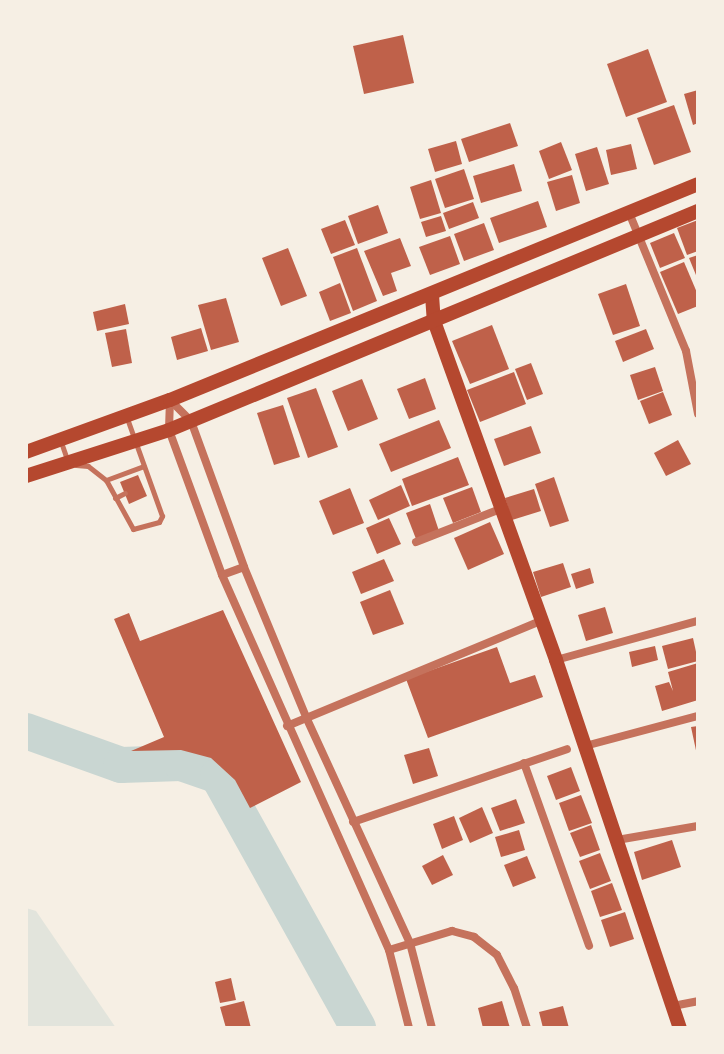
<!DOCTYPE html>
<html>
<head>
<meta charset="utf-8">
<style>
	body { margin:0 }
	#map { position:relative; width:724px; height:1054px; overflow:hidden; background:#f6efe4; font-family:"Sofia Sans Condensed",sans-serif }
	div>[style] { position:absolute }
	.green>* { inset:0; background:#e2e4dc }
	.river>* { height:36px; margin:-18px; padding:0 18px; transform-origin:18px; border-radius:18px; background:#c9d6d2 }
	.building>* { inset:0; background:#bf614a }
	.service>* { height:5px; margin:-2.5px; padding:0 2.5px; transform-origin:2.5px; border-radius:2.5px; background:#c5725c }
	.minor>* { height:8px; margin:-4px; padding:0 4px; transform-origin:4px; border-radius:4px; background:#c5725c }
	.secondary>* { height:14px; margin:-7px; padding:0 7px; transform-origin:7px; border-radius:7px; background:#b5482f }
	span { translate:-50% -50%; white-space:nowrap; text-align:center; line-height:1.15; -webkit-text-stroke:6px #f6efe4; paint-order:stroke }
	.frame { position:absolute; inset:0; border:28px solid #f6efe4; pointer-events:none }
</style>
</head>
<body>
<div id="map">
	<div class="green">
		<i style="clip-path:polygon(26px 908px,36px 911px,116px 1028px,26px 1028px)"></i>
	</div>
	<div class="river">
		<i style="left:26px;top:731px;width:101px;rotate:19.7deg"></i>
		<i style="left:121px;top:765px;width:60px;rotate:-1.9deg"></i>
		<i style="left:181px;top:763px;width:39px;rotate:19deg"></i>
		<i style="left:218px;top:776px;width:288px;rotate:60.9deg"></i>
	</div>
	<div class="building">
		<i style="clip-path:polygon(403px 35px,414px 83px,364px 94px,353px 46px)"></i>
		<i style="clip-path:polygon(648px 49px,667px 102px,626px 117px,607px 64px)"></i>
		<i style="clip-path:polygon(698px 90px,698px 123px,693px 125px,684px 94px)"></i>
		<i style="clip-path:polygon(674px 105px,691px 152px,654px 165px,637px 118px)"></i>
		<i style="clip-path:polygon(510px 123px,518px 146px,469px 162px,461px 139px)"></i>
		<i style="clip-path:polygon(456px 141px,462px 164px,435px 172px,428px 149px)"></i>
		<i style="clip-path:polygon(561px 142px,572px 170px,549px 179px,539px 151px)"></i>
		<i style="clip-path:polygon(631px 144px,637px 169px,611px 175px,606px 150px)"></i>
		<i style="clip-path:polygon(597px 147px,609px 184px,586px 191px,575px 154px)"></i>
		<i style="clip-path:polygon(514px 164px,522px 191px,481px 203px,473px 176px)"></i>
		<i style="clip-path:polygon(464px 169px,474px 199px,445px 208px,435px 179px)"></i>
		<i style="clip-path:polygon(572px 175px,580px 203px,556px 211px,547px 182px)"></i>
		<i style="clip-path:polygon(431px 180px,441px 213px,420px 219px,410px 187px)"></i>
		<i style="clip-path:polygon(538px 201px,547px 227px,499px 243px,490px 218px)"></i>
		<i style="clip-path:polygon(473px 202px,479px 218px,449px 229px,443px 213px)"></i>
		<i style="clip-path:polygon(378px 205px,388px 233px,358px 244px,348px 216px)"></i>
		<i style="clip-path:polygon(441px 216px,446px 231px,426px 237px,421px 222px)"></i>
		<i style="clip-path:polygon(345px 220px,355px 245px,331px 254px,321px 229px)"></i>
		<i style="clip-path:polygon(698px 220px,698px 251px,687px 255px,677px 228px)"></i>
		<i style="clip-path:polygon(484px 223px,494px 250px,464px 261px,454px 234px)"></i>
		<i style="clip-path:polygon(674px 233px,685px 258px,660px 268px,650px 243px)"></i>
		<i style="clip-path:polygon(450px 236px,460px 264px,430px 275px,419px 247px)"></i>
		<i style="clip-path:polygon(400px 238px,411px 266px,391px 273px,397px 291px,383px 296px,364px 251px)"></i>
		<i style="clip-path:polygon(288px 248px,307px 296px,281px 306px,262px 258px)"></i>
		<i style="clip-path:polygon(357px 248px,377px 301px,353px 311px,333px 257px)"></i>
		<i style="clip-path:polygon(698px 255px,698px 280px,689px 258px)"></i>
		<i style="clip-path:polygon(684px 262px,698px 295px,698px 306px,678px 314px,660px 272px)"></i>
		<i style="clip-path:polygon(340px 283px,351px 313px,330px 321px,319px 292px)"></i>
		<i style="clip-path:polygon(626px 284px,640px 326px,613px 335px,598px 294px)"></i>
		<i style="clip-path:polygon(226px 298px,239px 342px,211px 350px,198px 305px)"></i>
		<i style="clip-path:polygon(125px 304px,129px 324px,97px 331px,93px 312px)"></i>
		<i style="clip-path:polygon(492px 325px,509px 369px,470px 384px,452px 341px)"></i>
		<i style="clip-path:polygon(201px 328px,208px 351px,177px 360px,171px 337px)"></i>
		<i style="clip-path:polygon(126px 329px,132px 363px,112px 367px,105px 333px)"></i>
		<i style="clip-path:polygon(646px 329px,654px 349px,623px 362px,615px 341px)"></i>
		<i style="clip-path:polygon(531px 363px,543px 394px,527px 400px,515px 369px)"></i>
		<i style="clip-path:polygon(655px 367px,663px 391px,638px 400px,630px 375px)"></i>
		<i style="clip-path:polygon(514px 372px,526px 404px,480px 422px,467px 390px)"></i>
		<i style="clip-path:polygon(425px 378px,436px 409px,409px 419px,397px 389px)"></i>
		<i style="clip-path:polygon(362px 379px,378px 419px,348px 431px,332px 391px)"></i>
		<i style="clip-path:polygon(316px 388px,338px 447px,308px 458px,287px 398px)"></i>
		<i style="clip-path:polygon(663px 392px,672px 415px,649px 424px,640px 401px)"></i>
		<i style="clip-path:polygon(283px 405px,300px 457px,274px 465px,257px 413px)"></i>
		<i style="clip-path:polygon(439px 420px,451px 448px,391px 472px,379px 444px)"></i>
		<i style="clip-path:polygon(531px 426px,541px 453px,504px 466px,494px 439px)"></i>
		<i style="clip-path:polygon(678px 440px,691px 464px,666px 476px,654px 453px)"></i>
		<i style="clip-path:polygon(458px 457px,469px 485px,412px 506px,402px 479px)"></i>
		<i style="clip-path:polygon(138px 475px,147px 496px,129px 504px,120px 482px)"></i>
		<i style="clip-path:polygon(554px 477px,569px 521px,550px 527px,535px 484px)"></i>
		<i style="clip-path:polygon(401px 485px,410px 506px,378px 520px,369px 500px)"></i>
		<i style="clip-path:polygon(472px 487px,481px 512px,453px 523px,443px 498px)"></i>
		<i style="clip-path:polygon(350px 488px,364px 523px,333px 535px,319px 501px)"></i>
		<i style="clip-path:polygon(534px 489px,541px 511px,512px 520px,505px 498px)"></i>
		<i style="clip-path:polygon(430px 504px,439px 531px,416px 539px,406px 513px)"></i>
		<i style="clip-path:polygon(389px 518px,401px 544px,377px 554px,366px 528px)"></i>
		<i style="clip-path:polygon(490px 522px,504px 554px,468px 570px,454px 538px)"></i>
		<i style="clip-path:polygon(384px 559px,394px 581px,361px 594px,352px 572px)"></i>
		<i style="clip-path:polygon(563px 563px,571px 587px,541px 597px,533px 572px)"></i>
		<i style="clip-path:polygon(590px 568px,594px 583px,576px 589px,571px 574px)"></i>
		<i style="clip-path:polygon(390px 590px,404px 624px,373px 635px,360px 602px)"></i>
		<i style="clip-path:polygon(605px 607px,613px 633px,586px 641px,578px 615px)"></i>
		<i style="clip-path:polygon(223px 610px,301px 782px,250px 808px,235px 780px,211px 758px,181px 750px,131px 751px,164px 737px,114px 619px,129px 613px,140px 641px)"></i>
		<i style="clip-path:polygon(693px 638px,698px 661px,668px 669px,662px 646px)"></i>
		<i style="clip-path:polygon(655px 646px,658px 660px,632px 667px,629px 652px)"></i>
		<i style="clip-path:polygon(497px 647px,510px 683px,535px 675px,543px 697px,428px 738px,406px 679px)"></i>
		<i style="clip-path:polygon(698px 663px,698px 700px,662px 711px,655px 686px,669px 682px,673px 691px,668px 672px)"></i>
		<i style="clip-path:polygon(698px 726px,698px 755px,697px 755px,691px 727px)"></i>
		<i style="clip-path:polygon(429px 748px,438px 776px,413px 784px,404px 755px)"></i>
		<i style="clip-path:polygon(571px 767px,580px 791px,556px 800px,547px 776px)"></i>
		<i style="clip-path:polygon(581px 795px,592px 823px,569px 831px,559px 803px)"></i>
		<i style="clip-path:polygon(516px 799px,525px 823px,500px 831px,491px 808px)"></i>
		<i style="clip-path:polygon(482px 807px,493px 833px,470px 843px,459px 818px)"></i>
		<i style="clip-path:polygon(454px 816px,463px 840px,442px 849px,433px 824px)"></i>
		<i style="clip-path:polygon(591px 825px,600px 850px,580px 857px,570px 833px)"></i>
		<i style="clip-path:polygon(519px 830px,525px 850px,501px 857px,495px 837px)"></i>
		<i style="clip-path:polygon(672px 840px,681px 867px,642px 880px,634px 852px)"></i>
		<i style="clip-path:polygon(600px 853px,611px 881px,590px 889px,579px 861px)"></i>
		<i style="clip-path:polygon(443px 855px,453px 875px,432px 885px,422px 866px)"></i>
		<i style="clip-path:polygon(527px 856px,536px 878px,513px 887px,504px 865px)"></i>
		<i style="clip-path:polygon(612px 883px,622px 910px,600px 917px,591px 891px)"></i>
		<i style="clip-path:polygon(625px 912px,634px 939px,610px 947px,601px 920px)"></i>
		<i style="clip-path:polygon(231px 978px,236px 1000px,220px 1003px,215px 982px)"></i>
		<i style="clip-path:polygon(244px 1001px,251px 1028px,226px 1028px,220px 1007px)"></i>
		<i style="clip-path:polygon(502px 1001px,510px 1028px,483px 1028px,478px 1008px)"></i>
		<i style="clip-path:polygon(563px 1006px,569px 1028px,543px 1028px,539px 1012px)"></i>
	</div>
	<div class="service">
		<i style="left:61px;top:442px;width:21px;rotate:71deg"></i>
		<i style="left:76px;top:465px;width:12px;rotate:5deg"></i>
		<i style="left:88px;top:466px;width:23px;rotate:38deg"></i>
		<i style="left:106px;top:480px;width:56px;rotate:61.1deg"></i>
		<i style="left:133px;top:529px;width:27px;rotate:-15deg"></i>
		<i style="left:159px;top:522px;width:7px;rotate:-63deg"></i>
		<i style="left:162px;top:516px;width:104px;rotate:-109.7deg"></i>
		<i style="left:106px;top:480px;width:40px;rotate:-20.2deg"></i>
		<i style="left:115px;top:498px;width:11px;rotate:-27deg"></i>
	</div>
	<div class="minor">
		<i style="left:630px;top:215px;width:147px;rotate:67.6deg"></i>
		<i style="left:686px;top:351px;width:64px;rotate:79.2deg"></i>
		<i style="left:170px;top:400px;width:30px;rotate:45deg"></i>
		<i style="left:191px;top:421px;width:155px;rotate:70deg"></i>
		<i style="left:244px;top:567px;width:162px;rotate:67.5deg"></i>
		<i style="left:306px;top:717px;width:249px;rotate:65.3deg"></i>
		<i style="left:410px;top:943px;width:88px;rotate:75.5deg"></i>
		<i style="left:170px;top:400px;width:30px;rotate:92deg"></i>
		<i style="left:169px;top:430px;width:154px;rotate:69.9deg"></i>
		<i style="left:222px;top:575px;width:411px;rotate:66deg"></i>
		<i style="left:389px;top:950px;width:81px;rotate:75.6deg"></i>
		<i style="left:416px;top:542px;width:90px;rotate:-21.4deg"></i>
		<i style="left:222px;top:575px;width:23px;rotate:-20deg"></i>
		<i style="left:556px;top:660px;width:147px;rotate:-15.4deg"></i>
		<i style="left:287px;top:726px;width:275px;rotate:-22.5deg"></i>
		<i style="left:585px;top:746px;width:117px;rotate:-14.9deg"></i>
		<i style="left:524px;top:763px;width:194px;rotate:70.4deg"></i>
		<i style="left:353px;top:822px;width:226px;rotate:-18.8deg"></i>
		<i style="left:617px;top:840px;width:82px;rotate:-9.8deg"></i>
		<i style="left:389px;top:950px;width:66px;rotate:-16.8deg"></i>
		<i style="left:452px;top:931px;width:23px;rotate:15deg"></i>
		<i style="left:474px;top:937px;width:29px;rotate:38deg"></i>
		<i style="left:497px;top:955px;width:37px;rotate:63deg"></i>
		<i style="left:514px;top:988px;width:42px;rotate:72deg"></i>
		<i style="left:673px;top:1006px;width:25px;rotate:-11deg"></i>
	</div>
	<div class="secondary">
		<i style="left:432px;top:295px;width:26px;rotate:86deg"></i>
		<i style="left:434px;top:321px;width:360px;rotate:70.2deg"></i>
		<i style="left:556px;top:660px;width:388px;rotate:71.4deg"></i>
		<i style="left:26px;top:452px;width:153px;rotate:-19.9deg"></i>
		<i style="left:170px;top:400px;width:570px;rotate:-22.25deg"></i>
		<i style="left:26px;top:476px;width:150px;rotate:-17.8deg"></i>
		<i style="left:169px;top:430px;width:573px;rotate:-22.49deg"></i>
	</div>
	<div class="frame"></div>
</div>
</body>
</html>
